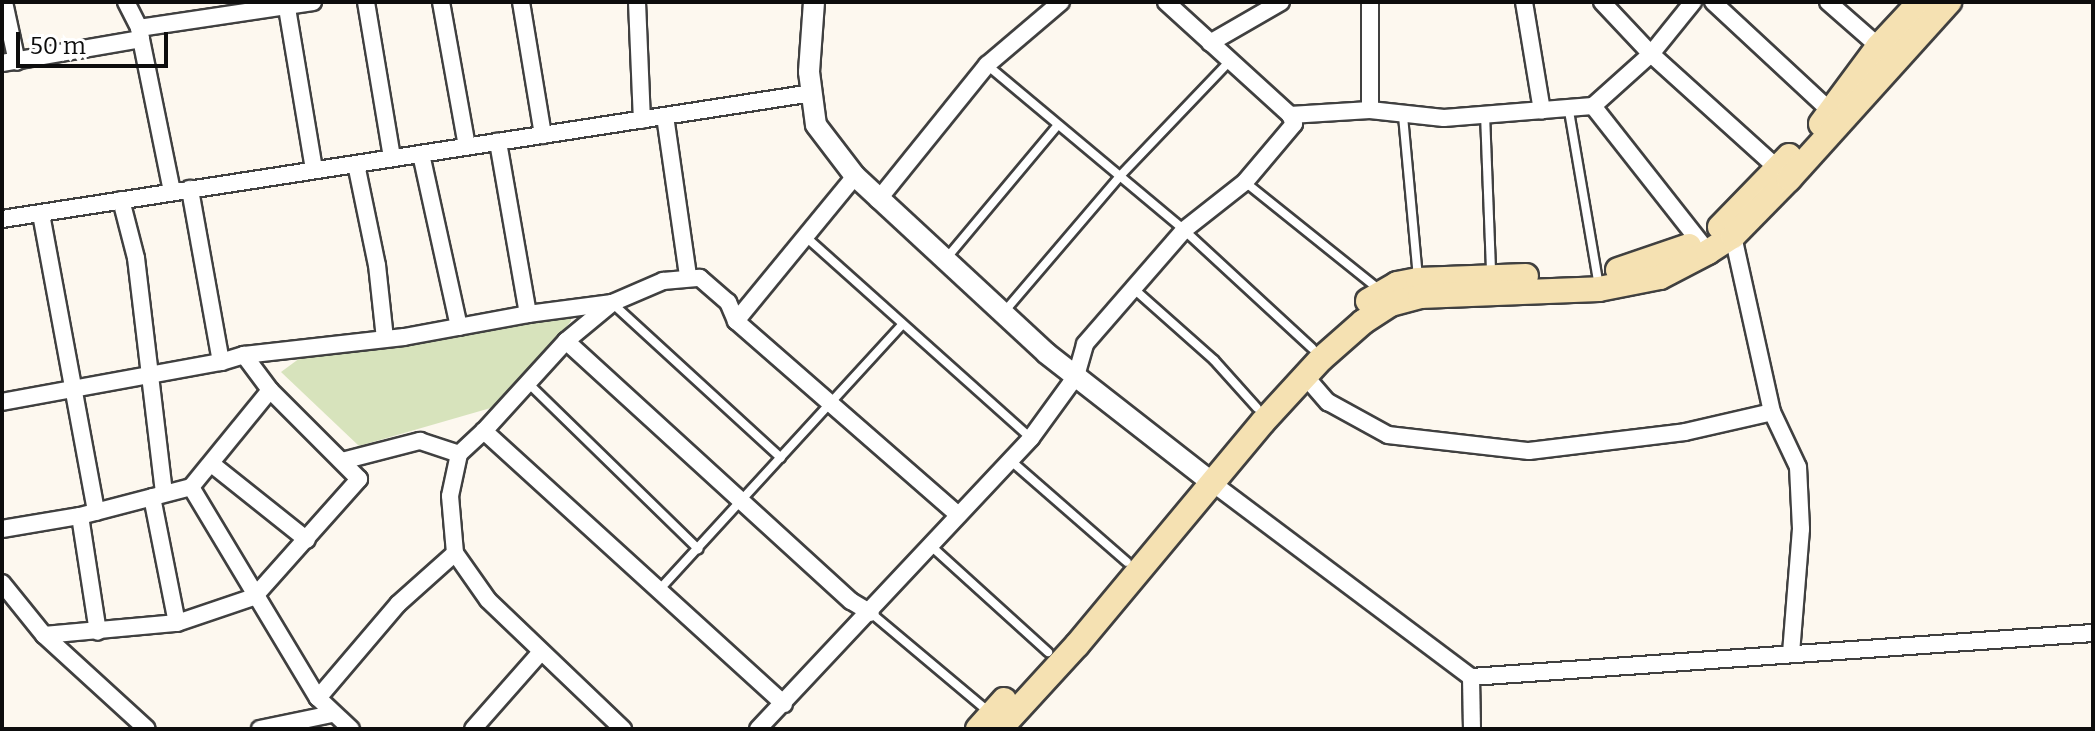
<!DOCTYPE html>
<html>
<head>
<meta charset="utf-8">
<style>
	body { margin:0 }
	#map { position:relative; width:2095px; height:731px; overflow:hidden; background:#fdf8ef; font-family:Bitter,serif }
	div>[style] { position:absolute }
	.green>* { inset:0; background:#d7e3bc }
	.roads { filter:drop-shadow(2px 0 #404040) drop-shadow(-2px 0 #404040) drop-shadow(0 2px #404040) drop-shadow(0 -2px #404040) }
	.service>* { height:8px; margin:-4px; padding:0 4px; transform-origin:4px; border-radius:4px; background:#fff }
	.minor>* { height:16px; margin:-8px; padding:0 8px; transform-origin:8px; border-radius:8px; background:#fff }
	.tertiary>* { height:20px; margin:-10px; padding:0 10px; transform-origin:10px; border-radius:10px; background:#fff }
	.secondary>* { height:24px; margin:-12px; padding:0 12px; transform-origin:12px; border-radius:12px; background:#f5e1b2 }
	span { translate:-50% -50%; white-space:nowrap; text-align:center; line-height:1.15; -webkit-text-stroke:8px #fff; paint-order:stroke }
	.frame { position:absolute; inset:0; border:4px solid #0d0d0d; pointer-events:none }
	.scale { position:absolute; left:16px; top:32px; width:152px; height:36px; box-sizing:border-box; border:4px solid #0d0d0d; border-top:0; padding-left:10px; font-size:24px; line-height:28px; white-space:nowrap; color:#0d0d0d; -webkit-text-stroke:6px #fff; paint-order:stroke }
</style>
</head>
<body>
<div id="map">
	<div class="green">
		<i style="clip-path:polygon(571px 309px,571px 321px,501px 405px,359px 446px,281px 372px,319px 344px)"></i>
	</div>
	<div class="roads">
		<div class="service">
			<i style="left:987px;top:65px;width:257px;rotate:39.9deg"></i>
			<i style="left:1184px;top:230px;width:174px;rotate:42.7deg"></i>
			<i style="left:1569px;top:111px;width:179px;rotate:80.3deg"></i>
			<i style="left:1485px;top:114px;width:159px;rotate:87.8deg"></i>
			<i style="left:1403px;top:116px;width:163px;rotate:84.7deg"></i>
			<i style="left:1245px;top:182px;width:174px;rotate:38.7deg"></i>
			<i style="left:807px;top:238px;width:300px;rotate:41.8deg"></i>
			<i style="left:945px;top:260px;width:175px;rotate:-50.1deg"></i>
			<i style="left:1134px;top:289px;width:107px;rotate:41.6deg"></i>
			<i style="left:1214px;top:360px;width:64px;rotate:48.1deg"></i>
			<i style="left:612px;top:303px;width:229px;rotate:42.5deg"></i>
			<i style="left:1004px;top:312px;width:179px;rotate:-49.5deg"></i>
			<i style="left:1120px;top:176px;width:159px;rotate:-46.3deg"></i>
			<i style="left:528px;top:383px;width:238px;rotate:44.3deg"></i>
			<i style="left:1010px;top:460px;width:155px;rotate:41.1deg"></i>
			<i style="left:931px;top:546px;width:158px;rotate:42.2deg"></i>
			<i style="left:659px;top:590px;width:360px;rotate:-47.5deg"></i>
			<i style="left:871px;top:613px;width:155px;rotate:40deg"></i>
		</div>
		<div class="minor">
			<i style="left:4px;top:2px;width:61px;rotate:77.8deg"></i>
			<i style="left:126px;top:2px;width:29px;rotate:63deg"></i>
			<i style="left:286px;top:2px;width:170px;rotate:80.5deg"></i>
			<i style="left:366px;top:2px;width:158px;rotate:80.5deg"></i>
			<i style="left:441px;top:2px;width:146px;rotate:79.8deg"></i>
			<i style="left:521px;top:2px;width:135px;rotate:80.6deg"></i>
			<i style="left:637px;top:2px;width:118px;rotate:87.6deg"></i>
			<i style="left:1166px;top:2px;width:168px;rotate:42.3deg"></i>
			<i style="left:1524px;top:2px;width:110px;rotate:80.6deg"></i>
			<i style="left:1602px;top:2px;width:71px;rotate:46.7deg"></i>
			<i style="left:1651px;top:54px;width:179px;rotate:42.1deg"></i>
			<i style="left:1713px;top:2px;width:171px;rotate:42.9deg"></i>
			<i style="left:1828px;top:2px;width:74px;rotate:41.2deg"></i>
			<i style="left:141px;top:39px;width:156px;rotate:78.5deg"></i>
			<i style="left:1210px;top:43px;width:82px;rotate:-30deg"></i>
			<i style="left:2px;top:63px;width:141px;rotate:-9.8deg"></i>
			<i style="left:141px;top:39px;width:11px;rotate:-100deg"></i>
			<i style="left:139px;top:28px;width:176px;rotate:-8.5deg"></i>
			<i style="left:1593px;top:106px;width:186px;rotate:51.8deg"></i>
			<i style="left:1370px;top:110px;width:108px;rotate:-90deg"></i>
			<i style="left:665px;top:116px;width:161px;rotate:81.8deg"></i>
			<i style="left:421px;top:154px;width:177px;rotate:77.6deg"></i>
			<i style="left:356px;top:164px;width:103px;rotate:78.3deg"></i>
			<i style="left:377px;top:265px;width:74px;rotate:83.8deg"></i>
			<i style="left:121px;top:200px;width:60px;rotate:75.5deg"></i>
			<i style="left:136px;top:258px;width:237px;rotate:83.2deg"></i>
			<i style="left:878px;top:200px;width:174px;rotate:-51.1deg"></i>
			<i style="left:987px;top:65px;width:97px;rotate:-40.4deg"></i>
			<i style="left:41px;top:214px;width:303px;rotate:79.5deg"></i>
			<i style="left:2px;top:219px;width:820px;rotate:-8.84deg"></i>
			<i style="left:1733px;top:236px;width:180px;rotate:77.5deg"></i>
			<i style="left:1772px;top:412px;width:61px;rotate:64.7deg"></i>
			<i style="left:1798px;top:467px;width:62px;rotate:87.2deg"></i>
			<i style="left:1801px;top:529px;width:125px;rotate:94.6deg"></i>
			<i style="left:528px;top:314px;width:85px;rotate:-7.5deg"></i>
			<i style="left:736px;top:321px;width:188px;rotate:-50.6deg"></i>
			<i style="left:566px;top:341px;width:386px;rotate:42.4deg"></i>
			<i style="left:851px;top:601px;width:23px;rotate:31deg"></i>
			<i style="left:244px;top:355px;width:161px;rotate:-6.4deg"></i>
			<i style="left:404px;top:337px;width:126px;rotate:-10.5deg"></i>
			<i style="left:528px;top:314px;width:175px;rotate:-99.9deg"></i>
			<i style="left:1305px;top:376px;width:35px;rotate:49deg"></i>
			<i style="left:1328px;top:402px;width:68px;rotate:28.8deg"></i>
			<i style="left:1388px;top:435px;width:142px;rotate:6.5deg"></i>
			<i style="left:1529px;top:451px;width:157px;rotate:-6.9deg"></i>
			<i style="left:1685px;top:432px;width:89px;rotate:-12.9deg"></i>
			<i style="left:2px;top:402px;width:223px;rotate:-10.4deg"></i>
			<i style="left:342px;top:461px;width:81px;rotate:-14.4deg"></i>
			<i style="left:420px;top:441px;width:41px;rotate:18.4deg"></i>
			<i style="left:213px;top:465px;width:120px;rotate:38.6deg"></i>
			<i style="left:1211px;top:482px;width:325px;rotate:36.9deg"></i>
			<i style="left:1471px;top:677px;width:624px;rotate:-4.05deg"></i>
			<i style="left:191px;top:487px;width:246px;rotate:59deg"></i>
			<i style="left:318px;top:698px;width:45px;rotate:43.2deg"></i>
			<i style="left:152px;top:497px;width:128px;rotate:78.8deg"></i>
			<i style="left:80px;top:516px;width:117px;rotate:81.2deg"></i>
			<i style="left:2px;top:529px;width:79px;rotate:-9.5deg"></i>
			<i style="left:80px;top:516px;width:115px;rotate:-14.6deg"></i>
			<i style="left:191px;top:487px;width:125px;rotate:-50.8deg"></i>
			<i style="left:455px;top:553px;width:57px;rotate:-95deg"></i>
			<i style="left:450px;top:496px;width:43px;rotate:-77.9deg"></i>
			<i style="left:459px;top:454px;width:34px;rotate:-43deg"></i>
			<i style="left:2px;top:583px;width:67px;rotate:51.1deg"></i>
			<i style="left:44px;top:635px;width:139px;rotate:42.4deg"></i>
			<i style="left:44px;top:635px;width:134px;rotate:-5.2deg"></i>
			<i style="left:177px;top:623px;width:81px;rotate:-18.7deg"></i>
			<i style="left:254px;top:597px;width:158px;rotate:-48.3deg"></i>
			<i style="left:359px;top:479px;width:126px;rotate:-135deg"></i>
			<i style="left:270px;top:390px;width:44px;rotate:-126.6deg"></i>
			<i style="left:244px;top:355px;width:24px;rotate:163deg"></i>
			<i style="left:221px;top:362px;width:176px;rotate:-100.2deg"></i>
			<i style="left:1471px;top:677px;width:52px;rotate:88.9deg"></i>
			<i style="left:318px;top:698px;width:123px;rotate:-49.6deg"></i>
			<i style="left:398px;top:604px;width:76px;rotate:-41.8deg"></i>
			<i style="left:455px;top:553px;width:57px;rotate:54.9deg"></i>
			<i style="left:488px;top:600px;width:187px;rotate:43.7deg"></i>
			<i style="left:784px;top:704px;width:406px;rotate:-137.7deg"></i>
			<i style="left:484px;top:431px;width:122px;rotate:-47.7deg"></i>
			<i style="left:566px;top:341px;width:60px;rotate:-39.6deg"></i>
			<i style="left:612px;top:303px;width:56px;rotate:-23.3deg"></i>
			<i style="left:663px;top:281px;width:37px;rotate:-5deg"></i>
			<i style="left:700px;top:278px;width:37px;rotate:41deg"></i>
			<i style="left:728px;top:302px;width:21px;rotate:67deg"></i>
			<i style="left:736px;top:321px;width:295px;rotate:41.1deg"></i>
			<i style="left:260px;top:729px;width:74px;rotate:-11.8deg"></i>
			<i style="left:473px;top:729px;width:101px;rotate:-48.6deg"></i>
			<i style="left:758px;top:729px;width:399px;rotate:-46.8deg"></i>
			<i style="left:1031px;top:438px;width:77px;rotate:-54deg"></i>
			<i style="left:1076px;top:376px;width:33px;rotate:-74deg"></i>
			<i style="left:1085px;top:344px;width:151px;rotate:-49deg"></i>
			<i style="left:1184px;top:230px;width:78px;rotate:-38.2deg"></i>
			<i style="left:1245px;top:182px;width:76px;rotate:-49.8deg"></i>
			<i style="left:1294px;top:124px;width:10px;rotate:-114deg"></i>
			<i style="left:1290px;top:115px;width:80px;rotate:-3.6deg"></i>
			<i style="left:1370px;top:110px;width:74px;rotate:6.2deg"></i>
			<i style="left:1444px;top:118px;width:149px;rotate:-4.6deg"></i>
			<i style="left:1593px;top:106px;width:78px;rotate:-41.9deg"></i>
			<i style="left:1651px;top:54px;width:67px;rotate:-51.1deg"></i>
		</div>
		<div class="tertiary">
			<i style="left:814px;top:2px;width:70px;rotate:94.1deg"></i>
			<i style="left:809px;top:72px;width:53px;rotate:82.5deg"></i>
			<i style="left:816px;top:125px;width:64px;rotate:52.6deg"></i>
			<i style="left:855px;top:176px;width:260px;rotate:42.8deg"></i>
			<i style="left:1046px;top:353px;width:209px;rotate:38deg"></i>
		</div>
		<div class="secondary">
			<i style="left:1821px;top:124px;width:96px;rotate:-53.5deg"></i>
			<i style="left:1878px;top:47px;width:62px;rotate:-47deg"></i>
			<i style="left:1720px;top:227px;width:99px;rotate:-45.8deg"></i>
			<i style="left:1618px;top:270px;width:75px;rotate:-18.7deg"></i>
			<i style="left:1368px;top:301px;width:34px;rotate:-30deg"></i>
			<i style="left:1397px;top:284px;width:21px;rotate:-11deg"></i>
			<i style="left:1418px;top:280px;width:108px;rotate:-2.1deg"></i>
			<i style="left:978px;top:729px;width:39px;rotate:-48deg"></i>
			<i style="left:1000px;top:729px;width:114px;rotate:-47.5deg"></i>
			<i style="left:1077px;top:645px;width:290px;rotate:-50.2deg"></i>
			<i style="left:1263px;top:422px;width:86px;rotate:-47.4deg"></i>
			<i style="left:1321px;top:359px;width:56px;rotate:-41.4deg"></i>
			<i style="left:1363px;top:322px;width:33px;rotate:-33deg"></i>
			<i style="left:1391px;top:304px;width:30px;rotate:-15deg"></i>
			<i style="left:1420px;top:296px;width:179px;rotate:-2.2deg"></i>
			<i style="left:1599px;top:289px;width:62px;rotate:-11.1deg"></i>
			<i style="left:1660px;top:277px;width:54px;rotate:-27.5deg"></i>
			<i style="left:1708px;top:252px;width:30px;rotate:-33deg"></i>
			<i style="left:1733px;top:236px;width:80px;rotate:-45.5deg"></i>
			<i style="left:1789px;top:179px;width:239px;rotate:-47.9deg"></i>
		</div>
	</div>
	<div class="frame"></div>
	<div class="scale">50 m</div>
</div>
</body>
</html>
